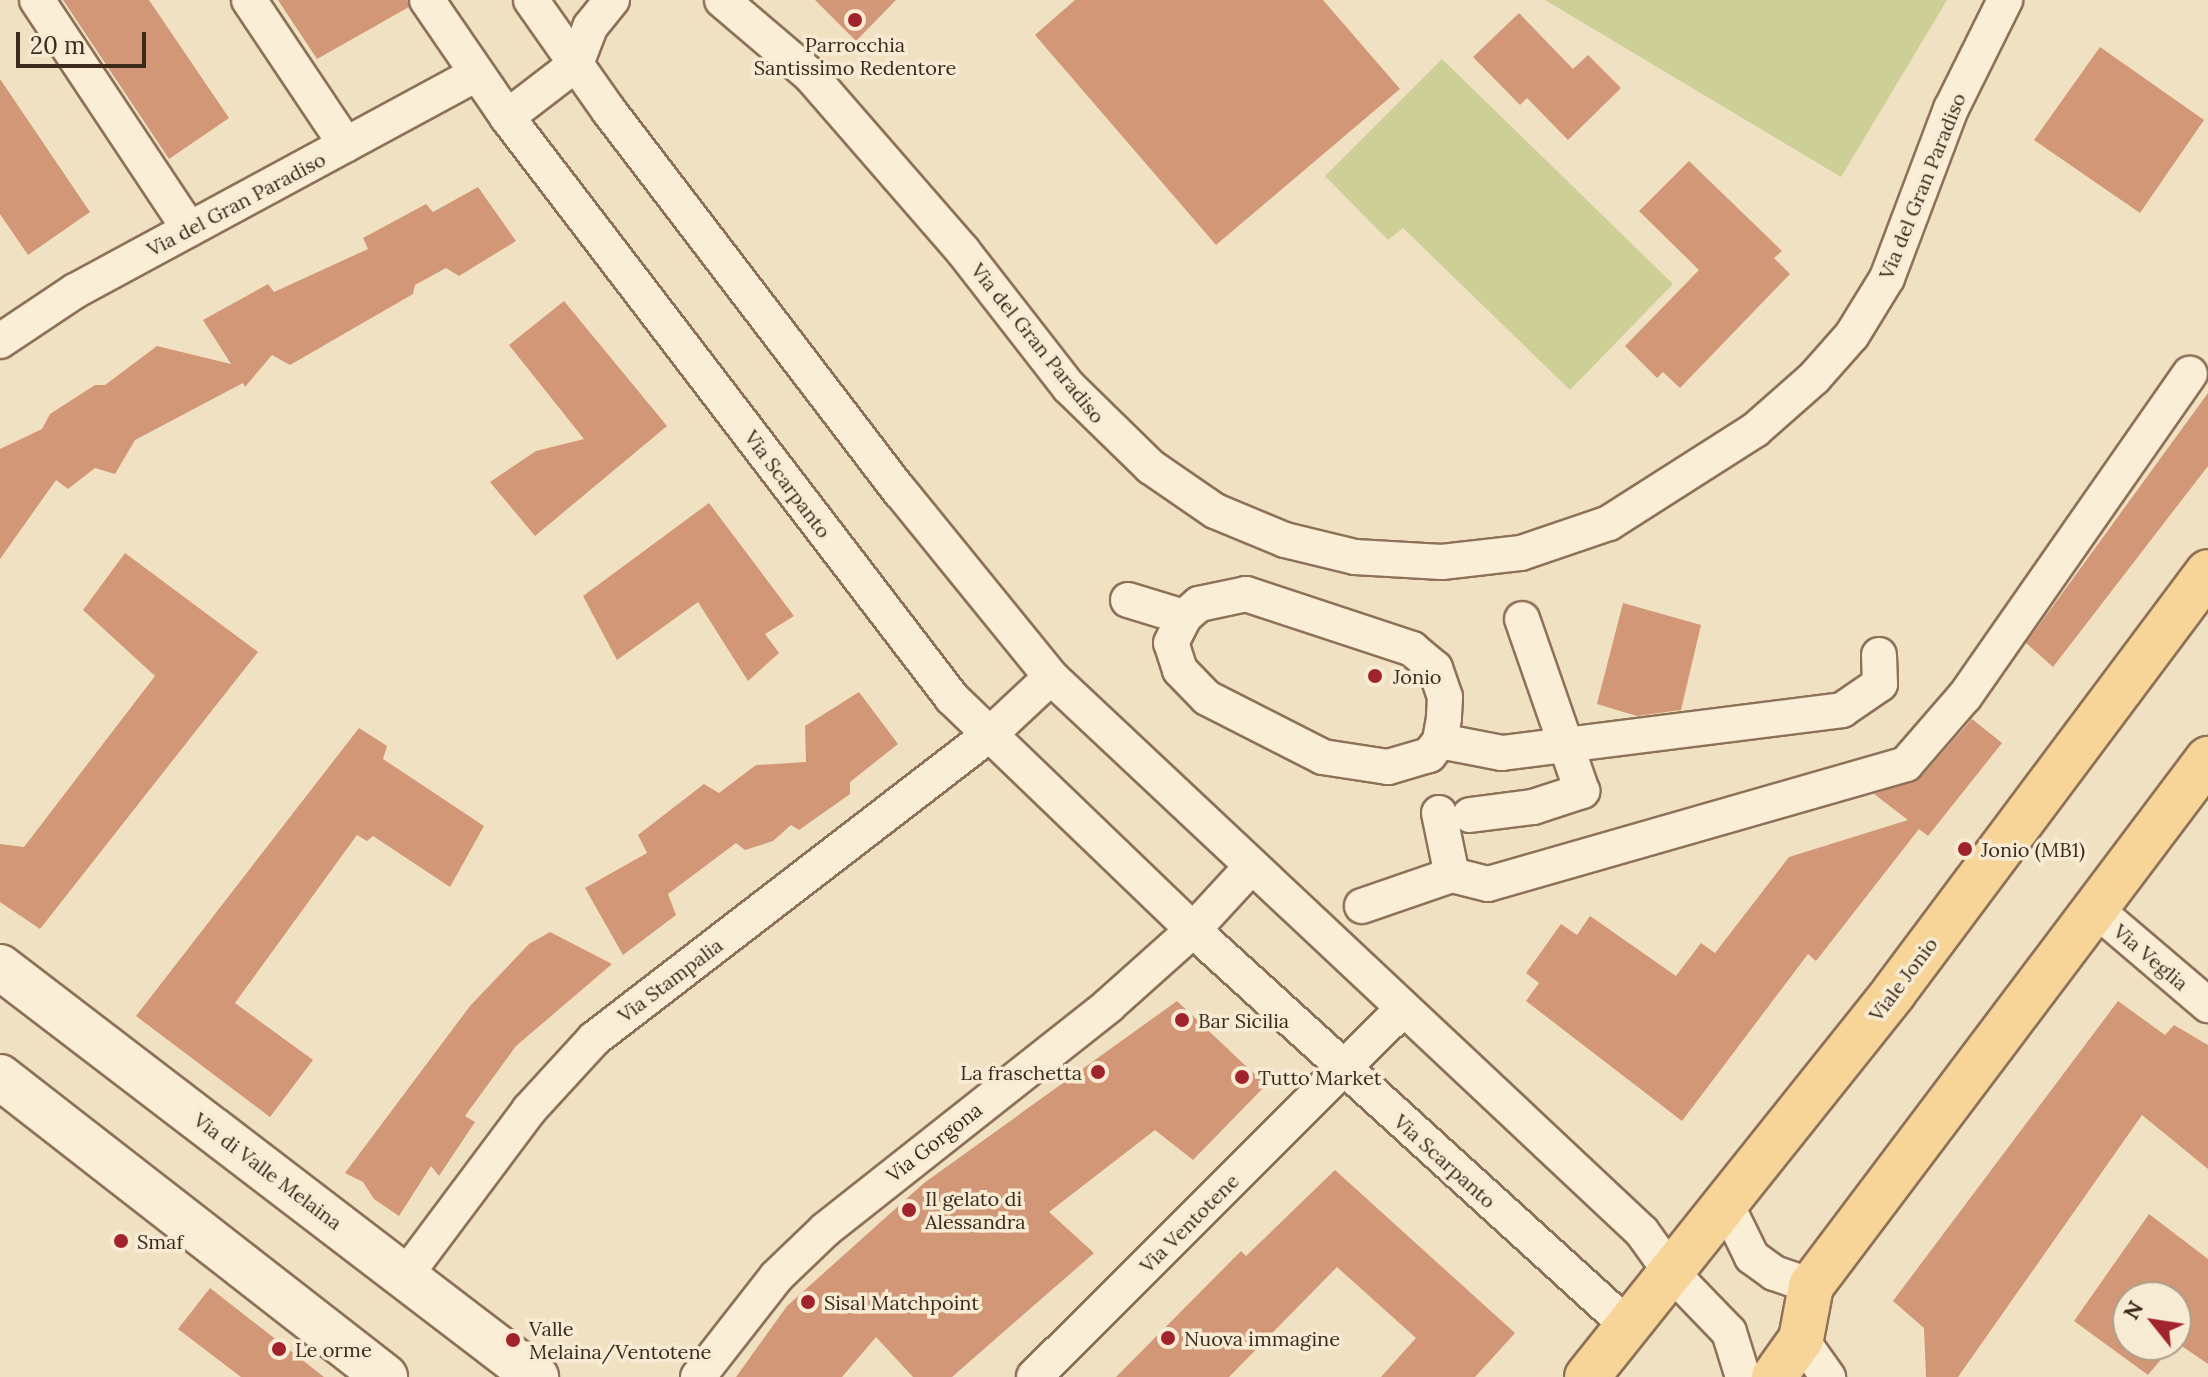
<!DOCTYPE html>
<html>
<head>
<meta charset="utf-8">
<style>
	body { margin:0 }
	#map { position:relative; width:2208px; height:1377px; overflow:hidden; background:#f1e1c3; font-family:Lora,serif }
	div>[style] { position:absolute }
	.green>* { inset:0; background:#cdd096 }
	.building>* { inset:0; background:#d29776 }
	.roads { filter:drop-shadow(2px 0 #8d7158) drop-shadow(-2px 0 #8d7158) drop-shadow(0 2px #8d7158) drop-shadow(0 -2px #8d7158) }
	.street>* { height:34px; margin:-17px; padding:0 17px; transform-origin:17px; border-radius:17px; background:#fbeed7 }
	.secondary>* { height:44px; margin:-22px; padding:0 22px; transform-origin:22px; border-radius:22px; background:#fbeed7 }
	.primary>* { height:44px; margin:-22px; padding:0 22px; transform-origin:22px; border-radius:22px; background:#f7d498 }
	.dots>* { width:22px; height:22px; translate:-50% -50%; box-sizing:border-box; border:4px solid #f8ebd3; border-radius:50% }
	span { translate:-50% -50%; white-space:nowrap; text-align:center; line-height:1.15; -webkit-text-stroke:7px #f8ebd3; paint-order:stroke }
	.poi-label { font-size:20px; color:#3c2a1d }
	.left { translate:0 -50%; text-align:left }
	.right { translate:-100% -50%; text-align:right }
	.street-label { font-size:20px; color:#3c2a1d }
	.north { position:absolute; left:2112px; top:1281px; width:80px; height:80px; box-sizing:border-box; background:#f8ebd3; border:2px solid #ad9e8a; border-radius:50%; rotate:300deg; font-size:22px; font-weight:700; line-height:32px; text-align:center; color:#3c2a1d }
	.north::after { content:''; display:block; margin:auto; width:28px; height:36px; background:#a1242c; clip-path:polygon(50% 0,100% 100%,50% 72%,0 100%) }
	.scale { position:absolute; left:16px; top:32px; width:130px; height:36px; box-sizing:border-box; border:4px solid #3c2a1d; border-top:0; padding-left:10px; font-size:24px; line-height:28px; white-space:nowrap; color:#3c2a1d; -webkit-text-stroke:6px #f8ebd3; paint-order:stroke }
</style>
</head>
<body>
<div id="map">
	<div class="green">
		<i style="clip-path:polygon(1545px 0,1947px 0,1841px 177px)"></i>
		<i style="clip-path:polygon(1442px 59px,1673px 284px,1570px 390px,1403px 228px,1388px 240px,1325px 176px)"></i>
	</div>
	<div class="building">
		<i style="clip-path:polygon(63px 0,149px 0,229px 118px,169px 159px)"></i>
		<i style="clip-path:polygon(278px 0,407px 0,409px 7px,317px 59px)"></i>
		<i style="clip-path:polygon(815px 0,896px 0,856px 41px)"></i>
		<i style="clip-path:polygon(1075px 0,1323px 0,1400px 89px,1216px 245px,1035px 35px)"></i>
		<i style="clip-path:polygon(1519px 13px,1573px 69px,1588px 55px,1621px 88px,1568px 140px,1527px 98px,1520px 105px,1473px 57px)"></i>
		<i style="clip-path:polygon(2100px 47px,2204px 120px,2140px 213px,2034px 140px)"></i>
		<i style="clip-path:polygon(0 79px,90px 212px,28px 255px,0 214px)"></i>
		<i style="clip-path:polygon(1689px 161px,1782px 251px,1774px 258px,1790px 274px,1680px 388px,1663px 372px,1657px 378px,1625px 346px,1699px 270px,1639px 211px)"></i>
		<i style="clip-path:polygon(478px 187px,516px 241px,459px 276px,446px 268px,415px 285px,413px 294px,290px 365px,272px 355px,245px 387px,243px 383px,135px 440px,115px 474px,95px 468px,68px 489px,56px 480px,0 559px,0 449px,42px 429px,50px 414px,95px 385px,105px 385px,157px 346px,231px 364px,203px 320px,268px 284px,274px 292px,368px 249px,363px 238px,426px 204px,433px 212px)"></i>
		<i style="clip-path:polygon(564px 301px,667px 426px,535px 536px,490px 482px,536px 451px,584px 439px,509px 345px)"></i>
		<i style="clip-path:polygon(2208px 393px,2208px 466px,2053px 667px,2026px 643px)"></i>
		<i style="clip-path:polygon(709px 503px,794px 616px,765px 634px,779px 653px,748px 681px,698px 602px,617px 660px,583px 596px)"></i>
		<i style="clip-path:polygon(125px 553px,258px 652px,40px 929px,0 902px,0 844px,24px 847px,155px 676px,83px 610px)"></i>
		<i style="clip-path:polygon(1623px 603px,1701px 625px,1681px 710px,1637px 716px,1597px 704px)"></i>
		<i style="clip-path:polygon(859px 692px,898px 744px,850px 782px,850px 794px,799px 830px,791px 825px,773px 841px,745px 850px,736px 843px,668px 894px,676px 915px,623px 955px,585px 888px,647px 853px,638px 835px,704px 784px,719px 793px,756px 765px,806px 762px,805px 726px)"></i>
		<i style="clip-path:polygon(1972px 719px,2002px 743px,1928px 836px,1919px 829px,1816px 961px,1808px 954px,1682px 1121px,1526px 1001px,1539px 983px,1526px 973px,1561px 924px,1577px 935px,1590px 916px,1676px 976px,1701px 943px,1715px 953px,1789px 857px,1908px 820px,1874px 794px,1920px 778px)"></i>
		<i style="clip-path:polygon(359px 728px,387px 746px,383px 759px,484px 826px,450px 887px,373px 836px,367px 841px,357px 835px,235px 1003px,313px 1060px,270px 1117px,136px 1016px)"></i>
		<i style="clip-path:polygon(550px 932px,612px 964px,516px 1046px,465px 1116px,475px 1122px,439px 1176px,431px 1166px,399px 1216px,374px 1199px,363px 1182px,345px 1173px,470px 1006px,529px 944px)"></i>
		<i style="clip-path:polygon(1177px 1001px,1266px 1085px,1193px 1160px,1155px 1130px,1049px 1212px,1094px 1253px,952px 1377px,913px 1377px,876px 1337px,842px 1377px,736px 1377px,787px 1306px,924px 1183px)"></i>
		<i style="clip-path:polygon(2118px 1001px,2165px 1035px,2174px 1025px,2208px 1045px,2208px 1169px,2142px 1115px,1958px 1377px,1926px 1377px,1924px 1328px,1893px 1301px)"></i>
		<i style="clip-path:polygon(1335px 1170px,1515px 1333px,1475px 1377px,1381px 1377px,1416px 1338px,1337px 1267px,1229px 1377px,1116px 1377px,1241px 1251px,1246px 1256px)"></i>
		<i style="clip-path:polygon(2149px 1214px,2208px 1259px,2208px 1364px,2176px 1342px,2176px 1297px,2128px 1297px,2128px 1345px,2173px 1345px,2148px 1375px,2074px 1321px)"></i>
		<i style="clip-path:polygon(210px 1288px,324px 1377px,241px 1377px,178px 1329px)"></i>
	</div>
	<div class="roads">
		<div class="street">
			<i style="left:37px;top:0;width:275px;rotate:56.4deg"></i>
			<i style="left:249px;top:0;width:174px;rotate:56.2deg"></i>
			<i style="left:427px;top:0;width:142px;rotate:55.6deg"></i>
			<i style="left:507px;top:117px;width:732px;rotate:52.55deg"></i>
			<i style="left:952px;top:698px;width:335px;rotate:43.9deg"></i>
			<i style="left:1193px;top:930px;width:587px;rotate:42.31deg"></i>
			<i style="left:531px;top:0;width:136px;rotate:54.9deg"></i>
			<i style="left:609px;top:111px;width:479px;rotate:52.6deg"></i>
			<i style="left:900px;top:491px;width:240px;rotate:50.9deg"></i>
			<i style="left:1051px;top:677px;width:811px;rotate:43.2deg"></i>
			<i style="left:1642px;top:1232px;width:48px;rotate:54.3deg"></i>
			<i style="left:1670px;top:1271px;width:85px;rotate:46deg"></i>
			<i style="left:1729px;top:1332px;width:47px;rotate:72.7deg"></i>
			<i style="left:722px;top:0;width:116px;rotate:40.4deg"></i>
			<i style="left:810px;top:75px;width:233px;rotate:49deg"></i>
			<i style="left:963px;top:251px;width:172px;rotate:52.1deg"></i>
			<i style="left:1069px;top:387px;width:115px;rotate:44.3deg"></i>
			<i style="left:1151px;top:467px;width:78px;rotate:34.5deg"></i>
			<i style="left:1215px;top:511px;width:76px;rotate:22.5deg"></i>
			<i style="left:1285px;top:540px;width:72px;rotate:13.7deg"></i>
			<i style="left:1355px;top:557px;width:87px;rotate:3.3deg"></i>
			<i style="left:1442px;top:562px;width:80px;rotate:-6.5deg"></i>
			<i style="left:1521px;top:553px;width:93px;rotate:-18.8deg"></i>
			<i style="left:1609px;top:523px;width:173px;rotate:-32.5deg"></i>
			<i style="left:1755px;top:430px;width:79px;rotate:-41.4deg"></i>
			<i style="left:1814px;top:378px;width:57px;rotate:-48.5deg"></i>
			<i style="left:1852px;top:335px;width:67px;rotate:-58.4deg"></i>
			<i style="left:1887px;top:278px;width:181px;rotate:-69.3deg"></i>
			<i style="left:1951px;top:109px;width:122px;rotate:-63.6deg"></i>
			<i style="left:507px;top:117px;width:87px;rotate:-37.5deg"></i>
			<i style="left:576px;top:64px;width:40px;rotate:-69deg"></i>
			<i style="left:590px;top:27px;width:35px;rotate:-51deg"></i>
			<i style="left:0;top:341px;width:90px;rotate:-33.7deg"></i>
			<i style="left:75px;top:291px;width:456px;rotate:-28.4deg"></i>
			<i style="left:1246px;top:594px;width:175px;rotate:18.3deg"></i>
			<i style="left:1412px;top:649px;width:30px;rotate:40deg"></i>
			<i style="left:1435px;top:668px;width:31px;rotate:71deg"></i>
			<i style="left:1445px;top:697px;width:21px;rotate:93deg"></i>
			<i style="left:1444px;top:718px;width:23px;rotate:100deg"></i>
			<i style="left:1440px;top:741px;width:18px;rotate:128deg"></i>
			<i style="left:1429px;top:755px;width:43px;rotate:163.7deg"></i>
			<i style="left:1388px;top:767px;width:66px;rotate:-171.3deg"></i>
			<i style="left:1323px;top:757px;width:130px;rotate:-153deg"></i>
			<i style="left:1207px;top:698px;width:39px;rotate:-134deg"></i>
			<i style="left:1180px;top:670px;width:28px;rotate:-108deg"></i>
			<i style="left:1171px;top:643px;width:29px;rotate:-63deg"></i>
			<i style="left:1184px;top:617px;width:20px;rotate:-41deg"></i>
			<i style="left:1199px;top:604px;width:48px;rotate:-12deg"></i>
			<i style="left:1128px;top:600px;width:59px;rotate:16.9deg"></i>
			<i style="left:1440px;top:741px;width:63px;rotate:11deg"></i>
			<i style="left:1502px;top:753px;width:343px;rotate:-7.2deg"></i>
			<i style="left:1842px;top:710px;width:46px;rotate:-34.4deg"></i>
			<i style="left:1880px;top:684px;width:29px;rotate:-92deg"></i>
			<i style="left:1439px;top:813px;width:63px;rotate:78.2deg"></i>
			<i style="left:1452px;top:875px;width:37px;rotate:14deg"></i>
			<i style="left:1488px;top:884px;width:435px;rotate:-16deg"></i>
			<i style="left:1906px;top:764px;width:90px;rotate:-49.1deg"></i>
			<i style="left:1965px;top:696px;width:393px;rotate:-55.1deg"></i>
			<i style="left:1470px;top:815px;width:64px;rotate:-7.2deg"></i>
			<i style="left:1533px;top:807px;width:52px;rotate:-18.1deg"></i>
			<i style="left:1582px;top:791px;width:182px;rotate:-109.2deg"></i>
			<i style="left:1362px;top:906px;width:95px;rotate:-19deg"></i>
			<i style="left:2094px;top:908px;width:150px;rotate:40.4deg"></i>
			<i style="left:1726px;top:1204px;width:59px;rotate:63.9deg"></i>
			<i style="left:1752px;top:1257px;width:27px;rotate:36deg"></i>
			<i style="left:1774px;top:1273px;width:39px;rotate:19deg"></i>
			<i style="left:405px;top:1276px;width:207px;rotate:-53.2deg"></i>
			<i style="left:529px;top:1110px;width:96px;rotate:-47.5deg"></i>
			<i style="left:594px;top:1039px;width:497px;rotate:-37.6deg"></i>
			<i style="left:988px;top:736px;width:86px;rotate:-43.1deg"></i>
			<i style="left:1801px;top:1339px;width:47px;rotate:54.6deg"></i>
			<i style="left:698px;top:1377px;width:127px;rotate:-52deg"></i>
			<i style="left:776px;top:1277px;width:69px;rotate:-43.8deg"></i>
			<i style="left:826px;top:1229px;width:360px;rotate:-38.3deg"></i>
			<i style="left:1108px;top:1006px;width:114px;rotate:-41.8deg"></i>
			<i style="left:1193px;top:930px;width:87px;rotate:-47.3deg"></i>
			<i style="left:1034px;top:1377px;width:520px;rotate:-44.92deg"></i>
		</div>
		<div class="secondary">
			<i style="left:0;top:967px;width:675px;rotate:37.41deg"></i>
			<i style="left:0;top:1077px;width:488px;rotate:37.9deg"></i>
		</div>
		<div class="primary">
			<i style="left:1587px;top:1377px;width:492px;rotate:-51.4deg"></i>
			<i style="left:1894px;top:992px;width:524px;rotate:-53.22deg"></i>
			<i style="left:1774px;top:1377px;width:47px;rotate:-54.6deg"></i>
			<i style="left:1801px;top:1339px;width:54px;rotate:-79.3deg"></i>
			<i style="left:1811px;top:1286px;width:660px;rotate:-53.01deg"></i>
		</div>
	</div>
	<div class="dots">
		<i style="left:855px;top:20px;background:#a1242c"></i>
		<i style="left:1375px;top:676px;background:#a1242c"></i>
		<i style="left:1965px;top:849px;background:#a1242c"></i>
		<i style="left:1182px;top:1020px;background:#a1242c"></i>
		<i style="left:1098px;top:1072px;background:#a1242c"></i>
		<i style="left:1242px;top:1077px;background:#a1242c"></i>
		<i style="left:909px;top:1210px;background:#a1242c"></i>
		<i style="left:121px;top:1241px;background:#a1242c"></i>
		<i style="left:808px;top:1302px;background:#a1242c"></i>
		<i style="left:1168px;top:1338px;background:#a1242c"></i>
		<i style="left:513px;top:1340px;background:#a1242c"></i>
		<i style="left:279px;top:1349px;background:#a1242c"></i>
	</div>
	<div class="poi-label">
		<span style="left:855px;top:56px">Parrocchia<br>Santissimo Redentore</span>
		<span class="left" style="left:1393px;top:676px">Jonio</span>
		<span class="left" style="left:1981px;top:849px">Jonio (MB1)</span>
		<span class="left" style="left:1198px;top:1020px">Bar Sicilia</span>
		<span class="right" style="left:1082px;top:1072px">La fraschetta</span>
		<span class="left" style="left:1258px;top:1077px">Tutto Market</span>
		<span class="left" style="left:925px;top:1210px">Il gelato di<br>Alessandra</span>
		<span class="left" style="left:137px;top:1241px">Smaf</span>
		<span class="left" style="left:824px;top:1302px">Sisal Matchpoint</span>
		<span class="left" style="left:529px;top:1340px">Valle<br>Melaina/Ventotene</span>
		<span class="left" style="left:1184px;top:1338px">Nuova immagine</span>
		<span class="left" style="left:295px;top:1349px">Le orme</span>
	</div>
	<div class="street-label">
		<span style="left:1922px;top:186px;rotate:-68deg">Via del Gran Paradiso</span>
		<span style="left:236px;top:204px;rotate:-28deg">Via del Gran Paradiso</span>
		<span style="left:1038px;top:343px;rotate:51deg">Via del Gran Paradiso</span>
		<span style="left:788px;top:484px;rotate:53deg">Via Scarpanto</span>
		<span style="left:2151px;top:957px;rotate:40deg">Via Veglia</span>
		<span style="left:1903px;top:979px;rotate:-53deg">Viale Jonio</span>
		<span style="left:670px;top:980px;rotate:-37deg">Via Stampalia</span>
		<span style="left:934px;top:1142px;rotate:-38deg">Via Gorgona</span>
		<span style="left:1445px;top:1161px;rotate:42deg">Via Scarpanto</span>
		<span style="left:268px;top:1171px;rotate:37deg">Via di Valle Melaina</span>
		<span style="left:1189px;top:1223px;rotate:-45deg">Via Ventotene</span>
	</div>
	<div class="north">N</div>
	<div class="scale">20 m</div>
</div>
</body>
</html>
